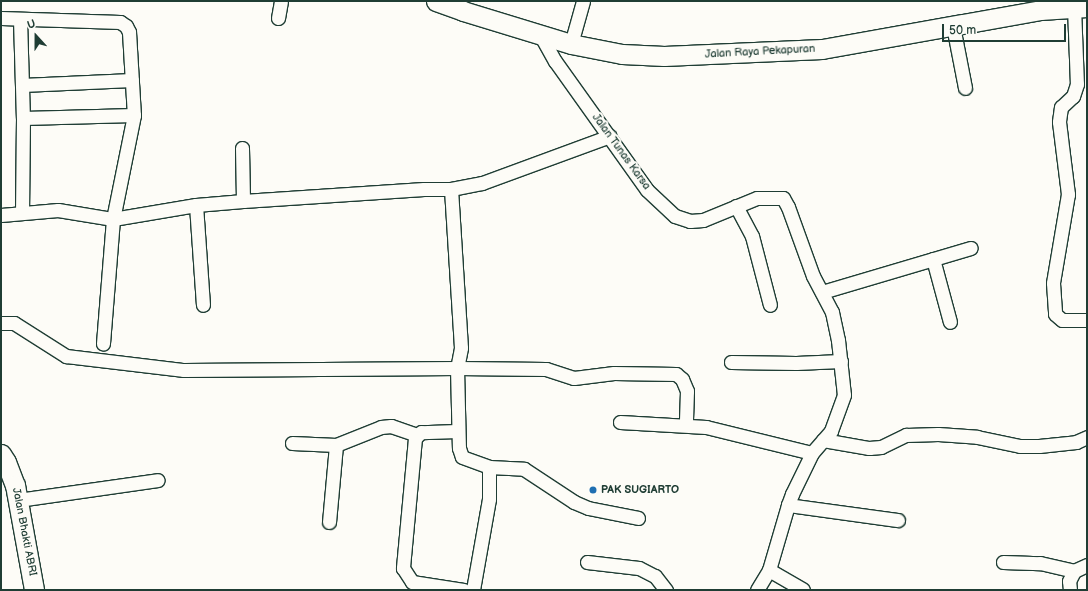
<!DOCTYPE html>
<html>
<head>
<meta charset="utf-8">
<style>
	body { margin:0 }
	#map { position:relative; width:1088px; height:591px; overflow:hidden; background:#fdfcf7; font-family:"Balsamiq Sans",sans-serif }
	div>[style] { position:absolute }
	.roads { filter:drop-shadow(1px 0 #1f3d34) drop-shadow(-1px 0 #1f3d34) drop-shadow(0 1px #1f3d34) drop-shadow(0 -1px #1f3d34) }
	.street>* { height:13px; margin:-6.5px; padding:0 6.5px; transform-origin:6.5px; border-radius:6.5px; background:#fdfcf7 }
	.secondary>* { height:19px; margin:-9.5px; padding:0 9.5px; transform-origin:9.5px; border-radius:9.5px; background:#fdfcf7 }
	.dots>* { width:11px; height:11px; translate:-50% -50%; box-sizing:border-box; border:2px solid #fdfcf7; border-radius:50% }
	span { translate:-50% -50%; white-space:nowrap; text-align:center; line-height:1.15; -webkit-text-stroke:4px #fdfcf7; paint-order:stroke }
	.street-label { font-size:11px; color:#1f3d34 }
	.poi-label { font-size:11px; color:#1f3d34; font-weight:700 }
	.left { translate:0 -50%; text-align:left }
	.frame { position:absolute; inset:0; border:2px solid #1f3d34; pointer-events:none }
	.north { position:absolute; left:16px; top:16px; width:40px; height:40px; -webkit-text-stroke:3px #fdfcf7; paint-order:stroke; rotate:339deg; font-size:11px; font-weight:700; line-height:16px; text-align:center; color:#1f3d34 }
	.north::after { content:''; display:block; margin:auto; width:14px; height:18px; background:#1f3d34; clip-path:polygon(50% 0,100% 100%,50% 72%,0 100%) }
	.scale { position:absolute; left:942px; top:24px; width:124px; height:18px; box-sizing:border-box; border:2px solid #1f3d34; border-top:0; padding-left:5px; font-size:12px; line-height:14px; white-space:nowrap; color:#1f3d34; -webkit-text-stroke:3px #fdfcf7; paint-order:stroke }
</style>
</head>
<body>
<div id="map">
	<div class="roads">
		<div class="street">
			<i style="left:1074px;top:7px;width:77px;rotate:87.8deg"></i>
			<i style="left:1077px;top:84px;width:13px;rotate:108deg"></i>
			<i style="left:1073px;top:96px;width:16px;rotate:137deg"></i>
			<i style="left:1061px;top:107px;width:15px;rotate:98deg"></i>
			<i style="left:1059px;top:122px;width:73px;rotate:82.9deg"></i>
			<i style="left:1068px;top:194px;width:90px;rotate:99.6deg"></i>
			<i style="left:1053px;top:283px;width:31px;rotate:86deg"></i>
			<i style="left:1055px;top:314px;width:9px;rotate:41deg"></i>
			<i style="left:1062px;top:320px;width:25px"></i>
			<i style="left:1px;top:18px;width:119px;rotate:1.9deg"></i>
			<i style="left:120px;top:22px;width:7px;rotate:34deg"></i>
			<i style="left:126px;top:26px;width:7px;rotate:63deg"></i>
			<i style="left:129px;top:32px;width:83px;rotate:86.6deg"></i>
			<i style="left:134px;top:115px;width:106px;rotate:101.4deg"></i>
			<i style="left:113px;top:219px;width:125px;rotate:94.6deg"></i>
			<i style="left:278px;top:18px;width:17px;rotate:-80deg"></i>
			<i style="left:20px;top:19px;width:99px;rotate:88.3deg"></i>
			<i style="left:23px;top:118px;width:94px;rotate:90.6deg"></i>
			<i style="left:953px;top:26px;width:63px;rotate:79deg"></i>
			<i style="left:541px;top:36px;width:29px;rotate:61deg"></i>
			<i style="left:555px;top:61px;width:158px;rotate:54.5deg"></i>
			<i style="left:647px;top:190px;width:38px;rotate:43deg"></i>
			<i style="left:675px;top:216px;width:16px;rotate:18deg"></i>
			<i style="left:690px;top:221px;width:13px;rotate:-4deg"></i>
			<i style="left:703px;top:220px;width:58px;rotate:-22.2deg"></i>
			<i style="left:757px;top:198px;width:26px"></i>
			<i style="left:783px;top:198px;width:10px;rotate:61deg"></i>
			<i style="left:788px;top:207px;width:73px;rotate:70.1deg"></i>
			<i style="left:813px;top:276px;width:41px;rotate:62.2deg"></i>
			<i style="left:832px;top:312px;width:29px;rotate:78deg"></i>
			<i style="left:838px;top:340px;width:55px;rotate:83.8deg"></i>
			<i style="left:844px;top:395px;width:38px;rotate:110deg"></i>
			<i style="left:831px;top:431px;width:29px;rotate:131deg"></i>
			<i style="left:812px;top:453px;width:46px;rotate:116deg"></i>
			<i style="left:792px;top:494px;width:12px;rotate:110deg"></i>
			<i style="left:788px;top:505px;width:68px;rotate:106.3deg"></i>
			<i style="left:769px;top:570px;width:23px;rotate:121deg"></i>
			<i style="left:571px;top:44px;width:45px;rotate:-74.4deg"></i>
			<i style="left:22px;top:85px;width:110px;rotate:-2.6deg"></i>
			<i style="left:23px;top:118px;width:111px;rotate:-1.5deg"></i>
			<i style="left:242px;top:148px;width:53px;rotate:88.9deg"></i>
			<i style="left:451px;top:189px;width:159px;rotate:86.4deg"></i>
			<i style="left:461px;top:348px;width:20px;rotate:101deg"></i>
			<i style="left:457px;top:368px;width:89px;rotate:0.6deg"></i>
			<i style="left:546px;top:369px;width:29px;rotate:18deg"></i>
			<i style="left:574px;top:378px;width:40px;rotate:-7.1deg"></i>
			<i style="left:614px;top:373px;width:62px;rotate:0.9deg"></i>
			<i style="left:676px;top:374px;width:8px;rotate:40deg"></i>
			<i style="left:682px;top:379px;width:13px;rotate:67deg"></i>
			<i style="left:687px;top:391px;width:34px;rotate:92deg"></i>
			<i style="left:196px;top:205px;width:100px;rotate:86deg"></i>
			<i style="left:736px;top:206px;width:34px;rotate:62deg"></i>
			<i style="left:752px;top:236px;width:71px;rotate:75.4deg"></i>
			<i style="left:1px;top:215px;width:57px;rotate:-5deg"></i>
			<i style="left:58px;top:210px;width:56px;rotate:9.3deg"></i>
			<i style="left:113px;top:219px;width:84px;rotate:-9.6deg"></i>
			<i style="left:196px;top:205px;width:47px;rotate:-4.9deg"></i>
			<i style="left:243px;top:201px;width:181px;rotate:-3.8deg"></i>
			<i style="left:424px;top:189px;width:27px"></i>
			<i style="left:451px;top:189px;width:32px;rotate:-11deg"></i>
			<i style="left:482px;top:183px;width:136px;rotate:-20.2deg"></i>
			<i style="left:933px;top:259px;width:65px;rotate:74.9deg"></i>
			<i style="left:822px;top:292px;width:155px;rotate:-16.5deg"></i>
			<i style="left:1px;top:323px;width:13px"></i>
			<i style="left:14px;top:323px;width:62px;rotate:32.4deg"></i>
			<i style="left:66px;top:356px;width:119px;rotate:6.8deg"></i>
			<i style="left:184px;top:370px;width:273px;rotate:-0.4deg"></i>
			<i style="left:457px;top:368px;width:80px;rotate:88.6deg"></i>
			<i style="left:459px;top:448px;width:9px;rotate:72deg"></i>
			<i style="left:462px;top:457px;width:29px;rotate:20deg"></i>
			<i style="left:489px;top:467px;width:32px;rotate:90deg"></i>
			<i style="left:489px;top:499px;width:92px;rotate:100deg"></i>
			<i style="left:731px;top:362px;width:65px;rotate:0.9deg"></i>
			<i style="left:796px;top:363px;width:45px;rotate:-2.5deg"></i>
			<i style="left:620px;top:422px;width:86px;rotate:3.3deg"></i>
			<i style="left:706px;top:427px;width:109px;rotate:13.8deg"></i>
			<i style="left:457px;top:431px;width:36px;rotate:178deg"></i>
			<i style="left:421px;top:432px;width:8px;rotate:135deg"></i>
			<i style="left:415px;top:438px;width:131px;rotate:95.3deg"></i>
			<i style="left:403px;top:568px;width:17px;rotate:57deg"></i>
			<i style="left:412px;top:582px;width:52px;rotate:8.9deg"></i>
			<i style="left:823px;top:440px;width:47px;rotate:9.9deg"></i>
			<i style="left:869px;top:448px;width:12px;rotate:-5deg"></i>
			<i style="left:881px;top:447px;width:28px;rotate:-26deg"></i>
			<i style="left:906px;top:435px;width:32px;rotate:-2deg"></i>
			<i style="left:938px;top:434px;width:39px;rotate:4deg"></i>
			<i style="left:977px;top:437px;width:44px;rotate:11.8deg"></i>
			<i style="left:1020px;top:446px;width:19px"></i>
			<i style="left:1039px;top:446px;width:37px;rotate:-6deg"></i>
			<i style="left:1076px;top:442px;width:12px;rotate:-24deg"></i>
			<i style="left:292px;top:443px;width:44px;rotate:2.6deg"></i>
			<i style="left:336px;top:445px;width:48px;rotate:-21.8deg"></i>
			<i style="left:381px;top:427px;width:10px;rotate:-6deg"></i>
			<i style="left:391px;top:426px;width:28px;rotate:19deg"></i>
			<i style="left:489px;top:467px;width:35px;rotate:3deg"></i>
			<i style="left:524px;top:469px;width:60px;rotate:33.4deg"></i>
			<i style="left:574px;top:502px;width:15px;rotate:23deg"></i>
			<i style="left:588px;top:508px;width:51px;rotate:11.3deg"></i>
			<i style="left:18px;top:500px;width:141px;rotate:-8.1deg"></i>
			<i style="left:788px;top:505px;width:111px;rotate:7.8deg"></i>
			<i style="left:329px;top:522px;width:77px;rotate:-84.8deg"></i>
			<i style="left:587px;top:562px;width:52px;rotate:6.6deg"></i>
			<i style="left:639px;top:568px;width:18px;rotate:27deg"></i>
			<i style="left:655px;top:576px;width:18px;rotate:52deg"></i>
			<i style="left:1003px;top:562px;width:37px;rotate:2deg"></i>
			<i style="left:1040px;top:563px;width:35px;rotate:13deg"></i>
			<i style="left:769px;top:570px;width:39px;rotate:30deg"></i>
			<i style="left:1070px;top:590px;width:9px;rotate:-96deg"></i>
			<i style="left:1069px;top:581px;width:11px;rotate:-63deg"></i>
			<i style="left:1074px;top:571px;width:14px;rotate:-25deg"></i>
		</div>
		<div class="secondary">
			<i style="left:436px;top:1px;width:29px;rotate:20deg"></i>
			<i style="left:463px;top:11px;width:113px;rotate:17deg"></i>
			<i style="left:571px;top:44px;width:52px;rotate:11.1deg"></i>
			<i style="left:622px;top:54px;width:42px;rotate:2.7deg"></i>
			<i style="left:664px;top:56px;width:158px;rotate:-2.5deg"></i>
			<i style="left:822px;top:49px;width:221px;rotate:-10.1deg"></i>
			<i style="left:1040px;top:10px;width:47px;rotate:-3.7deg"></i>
			<i style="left:1px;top:454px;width:9px;rotate:58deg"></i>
			<i style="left:6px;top:462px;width:25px;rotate:69deg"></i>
			<i style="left:15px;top:485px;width:107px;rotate:79.7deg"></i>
		</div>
	</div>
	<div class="dots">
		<i style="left:593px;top:490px;background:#1f6fb2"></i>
	</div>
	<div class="street-label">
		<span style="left:760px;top:52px;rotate:-3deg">Jalan Raya Pekapuran</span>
		<span style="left:621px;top:152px;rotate:54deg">Jalan Tunas Karsa</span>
		<span style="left:24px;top:532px;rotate:79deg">Jalan Bhakti ABRI</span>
	</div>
	<div class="poi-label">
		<span class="left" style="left:601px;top:490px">PAK SUGIARTO</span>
	</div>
	<div class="frame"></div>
	<div class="north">U</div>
	<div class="scale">50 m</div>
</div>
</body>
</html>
